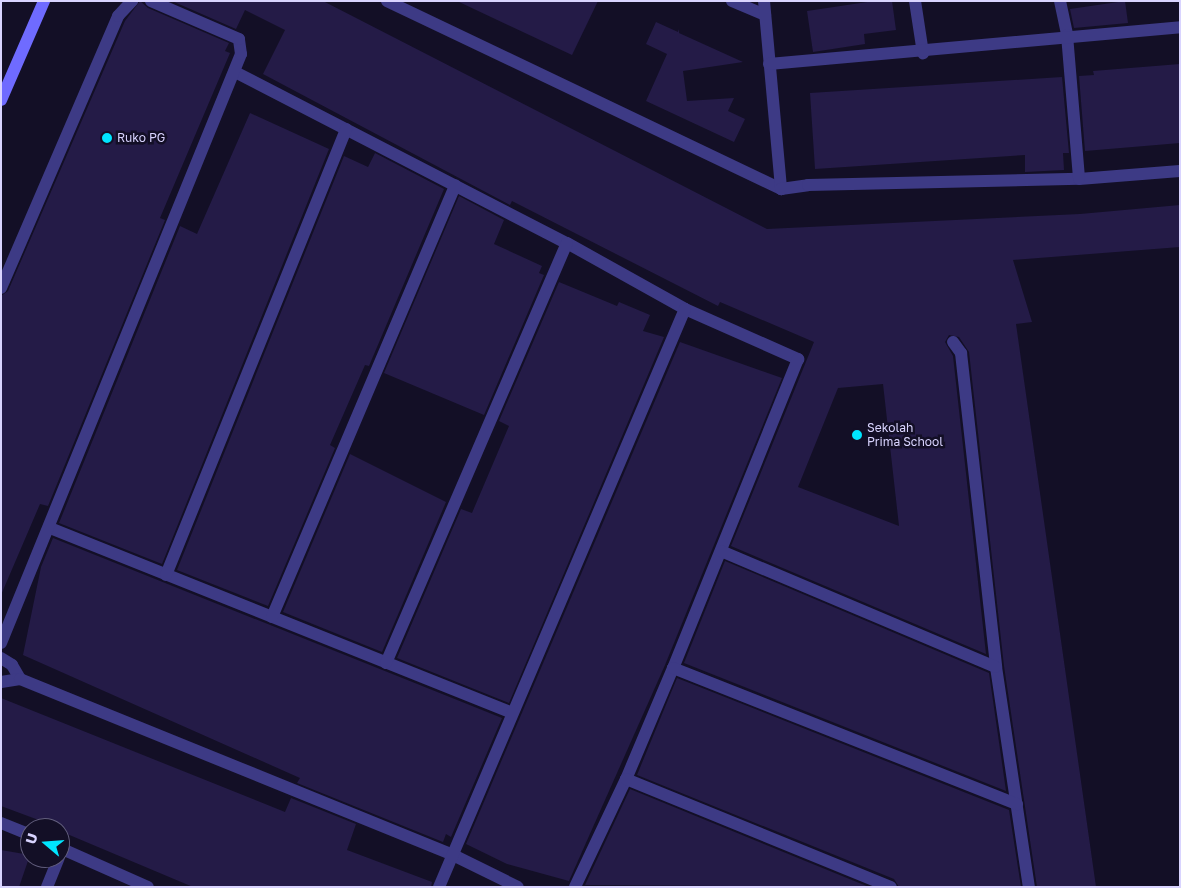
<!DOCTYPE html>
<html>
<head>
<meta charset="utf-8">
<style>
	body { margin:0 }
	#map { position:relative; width:1181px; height:888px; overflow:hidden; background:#130f26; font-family:"Golos Text",sans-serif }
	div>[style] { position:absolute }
	.building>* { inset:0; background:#241b47 }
	.street>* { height:12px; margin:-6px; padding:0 6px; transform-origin:6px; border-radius:6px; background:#3d3a85 }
	.secondary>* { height:12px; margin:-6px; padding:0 6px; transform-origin:6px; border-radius:6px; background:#6f6bff }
	.dots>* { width:14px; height:14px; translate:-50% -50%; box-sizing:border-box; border:2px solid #130f26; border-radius:50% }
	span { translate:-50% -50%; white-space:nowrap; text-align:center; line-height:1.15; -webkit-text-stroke:5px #130f26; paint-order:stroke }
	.poi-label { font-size:12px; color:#d9d4ff }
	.left { translate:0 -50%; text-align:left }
	.frame { position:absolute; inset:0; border:2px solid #d9d4ff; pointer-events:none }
	.north { position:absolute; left:20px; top:818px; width:50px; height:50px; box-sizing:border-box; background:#130f26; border:1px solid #625e7d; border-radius:50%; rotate:288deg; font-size:14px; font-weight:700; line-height:20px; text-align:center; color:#d9d4ff }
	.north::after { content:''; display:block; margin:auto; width:18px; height:22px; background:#00e5ff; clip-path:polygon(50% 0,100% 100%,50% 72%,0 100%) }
</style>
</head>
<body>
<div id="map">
	<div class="building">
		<i style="clip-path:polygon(140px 1px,148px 8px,229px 43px,225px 51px,230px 53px,160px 218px,165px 220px,48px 506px,40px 504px,1px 595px,1px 296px,8px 291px,125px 21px)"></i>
		<i style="clip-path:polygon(evenodd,172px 1px,323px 1px,767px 229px,1080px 214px,1180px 205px,1180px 247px,1013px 260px,1032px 322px,1016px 324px,1096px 887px,1037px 887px,1004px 666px,969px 352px,959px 337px,949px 335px,945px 342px,953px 356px,986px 654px,731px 546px,814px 342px,720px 302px,718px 306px,512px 201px,510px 205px,263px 74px,285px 30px,245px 10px,236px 29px,172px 1px,883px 384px,899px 526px,798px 487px,838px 388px,883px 384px)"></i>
		<i style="clip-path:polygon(457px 1px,598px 1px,572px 55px)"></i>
		<i style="clip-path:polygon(874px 1px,892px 1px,896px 30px,864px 34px,865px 44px,813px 52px,807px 11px)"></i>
		<i style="clip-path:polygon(1125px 1px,1128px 23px,1074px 28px,1070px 9px)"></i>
		<i style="clip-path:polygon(656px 22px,678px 32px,679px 29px,679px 33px,743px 62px,683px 71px,687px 101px,734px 98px,728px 111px,745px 119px,734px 142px,646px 101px,667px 54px,646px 44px)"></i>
		<i style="clip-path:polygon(1180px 64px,1180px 143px,1085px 151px,1079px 76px,1094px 75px,1093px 71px)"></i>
		<i style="clip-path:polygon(1062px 77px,1069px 153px,1063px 153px,1064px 170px,1025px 172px,1025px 155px,815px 169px,810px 93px)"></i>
		<i style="clip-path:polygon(250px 113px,329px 149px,162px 564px,59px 523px,180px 226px,197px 234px)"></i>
		<i style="clip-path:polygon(375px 153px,444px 189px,369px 366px,365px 365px,330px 445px,335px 448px,268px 606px,177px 570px,344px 156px,368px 167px)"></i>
		<i style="clip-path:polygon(459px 196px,504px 220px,494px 244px,542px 266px,539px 273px,544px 275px,484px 415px,384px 373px)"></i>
		<i style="clip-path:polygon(559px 282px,617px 306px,619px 302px,650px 315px,643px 331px,664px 337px,509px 703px,397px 658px,461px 509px,472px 513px,509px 426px,499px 421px)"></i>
		<i style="clip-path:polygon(680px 342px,782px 378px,665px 665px,569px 881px,507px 864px,466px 844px)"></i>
		<i style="clip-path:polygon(350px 454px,446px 502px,382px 652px,283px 612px)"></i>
		<i style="clip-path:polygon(53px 538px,502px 718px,451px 837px,446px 834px,443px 842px,297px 783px,300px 778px,23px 655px,41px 567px)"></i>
		<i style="clip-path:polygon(725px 561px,989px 673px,1006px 791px,684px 663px)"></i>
		<i style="clip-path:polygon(677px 678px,1009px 810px,1021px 887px,899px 887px,894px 879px,637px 775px)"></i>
		<i style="clip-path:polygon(1px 698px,285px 812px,291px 798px,356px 824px,347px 850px,432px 882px,431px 887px,193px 887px,60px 831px,60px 828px,1px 806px)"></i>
		<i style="clip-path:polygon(630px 789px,869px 887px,585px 885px)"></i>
		<i style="clip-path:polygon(1px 850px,30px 855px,19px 887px,1px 887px)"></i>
	</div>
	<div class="street">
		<i style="left:387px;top:1px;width:437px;rotate:25.5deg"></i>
		<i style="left:732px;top:1px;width:36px;rotate:23deg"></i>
		<i style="left:764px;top:1px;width:189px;rotate:84.8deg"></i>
		<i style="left:781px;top:189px;width:27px;rotate:-8deg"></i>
		<i style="left:808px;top:185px;width:271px;rotate:-1.3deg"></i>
		<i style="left:1079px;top:179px;width:101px;rotate:-4.5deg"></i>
		<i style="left:915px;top:1px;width:53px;rotate:81.3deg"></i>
		<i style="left:1060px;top:1px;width:35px;rotate:78deg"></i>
		<i style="left:1067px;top:35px;width:144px;rotate:85.2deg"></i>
		<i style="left:769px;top:64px;width:413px;rotate:-5.1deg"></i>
		<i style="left:235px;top:72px;width:373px;rotate:27.3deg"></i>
		<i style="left:567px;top:243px;width:135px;rotate:29.2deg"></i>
		<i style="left:685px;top:309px;width:124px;rotate:23.9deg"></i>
		<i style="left:798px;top:359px;width:333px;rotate:112deg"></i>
		<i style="left:673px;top:668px;width:121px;rotate:112.9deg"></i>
		<i style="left:626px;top:779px;width:119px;rotate:115.3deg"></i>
		<i style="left:1px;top:288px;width:296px;rotate:-66.7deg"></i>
		<i style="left:118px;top:16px;width:21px;rotate:-47deg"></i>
		<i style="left:953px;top:342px;width:14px;rotate:54deg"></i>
		<i style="left:961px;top:353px;width:316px;rotate:83.6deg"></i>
		<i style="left:996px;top:667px;width:222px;rotate:81.5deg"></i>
		<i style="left:50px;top:528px;width:498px;rotate:21.8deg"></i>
		<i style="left:721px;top:551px;width:298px;rotate:22.9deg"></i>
		<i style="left:166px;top:575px;width:481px;rotate:-68deg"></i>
		<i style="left:272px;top:617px;width:469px;rotate:-67deg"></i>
		<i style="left:1px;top:643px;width:636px;rotate:-67.83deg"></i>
		<i style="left:241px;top:54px;width:15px;rotate:-98deg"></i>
		<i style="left:239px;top:39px;width:96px;rotate:-156.6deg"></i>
		<i style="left:1px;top:658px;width:13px;rotate:32deg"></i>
		<i style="left:12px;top:665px;width:16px;rotate:60deg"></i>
		<i style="left:20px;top:679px;width:19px;rotate:171deg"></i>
		<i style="left:386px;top:663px;width:457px;rotate:-66.7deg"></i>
		<i style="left:673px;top:668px;width:370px;rotate:21.6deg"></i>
		<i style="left:20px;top:679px;width:467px;rotate:22.1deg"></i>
		<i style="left:453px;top:855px;width:72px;rotate:26.2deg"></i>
		<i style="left:626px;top:779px;width:286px;rotate:22.2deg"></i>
		<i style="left:1px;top:823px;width:31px;rotate:22deg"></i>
		<i style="left:60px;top:848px;width:96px;rotate:23.9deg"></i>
		<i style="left:47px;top:887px;width:31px;rotate:-68deg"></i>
		<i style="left:439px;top:887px;width:628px;rotate:-66.95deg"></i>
	</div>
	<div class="secondary">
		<i style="left:1px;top:100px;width:108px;rotate:-66.5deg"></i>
	</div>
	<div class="dots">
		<i style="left:107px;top:138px;background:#00e5ff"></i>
		<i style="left:857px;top:435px;background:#00e5ff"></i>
	</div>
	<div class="poi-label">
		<span class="left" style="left:117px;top:138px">Ruko PG</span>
		<span class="left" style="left:867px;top:435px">Sekolah<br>Prima School</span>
	</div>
	<div class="frame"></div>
	<div class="north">U</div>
</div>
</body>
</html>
